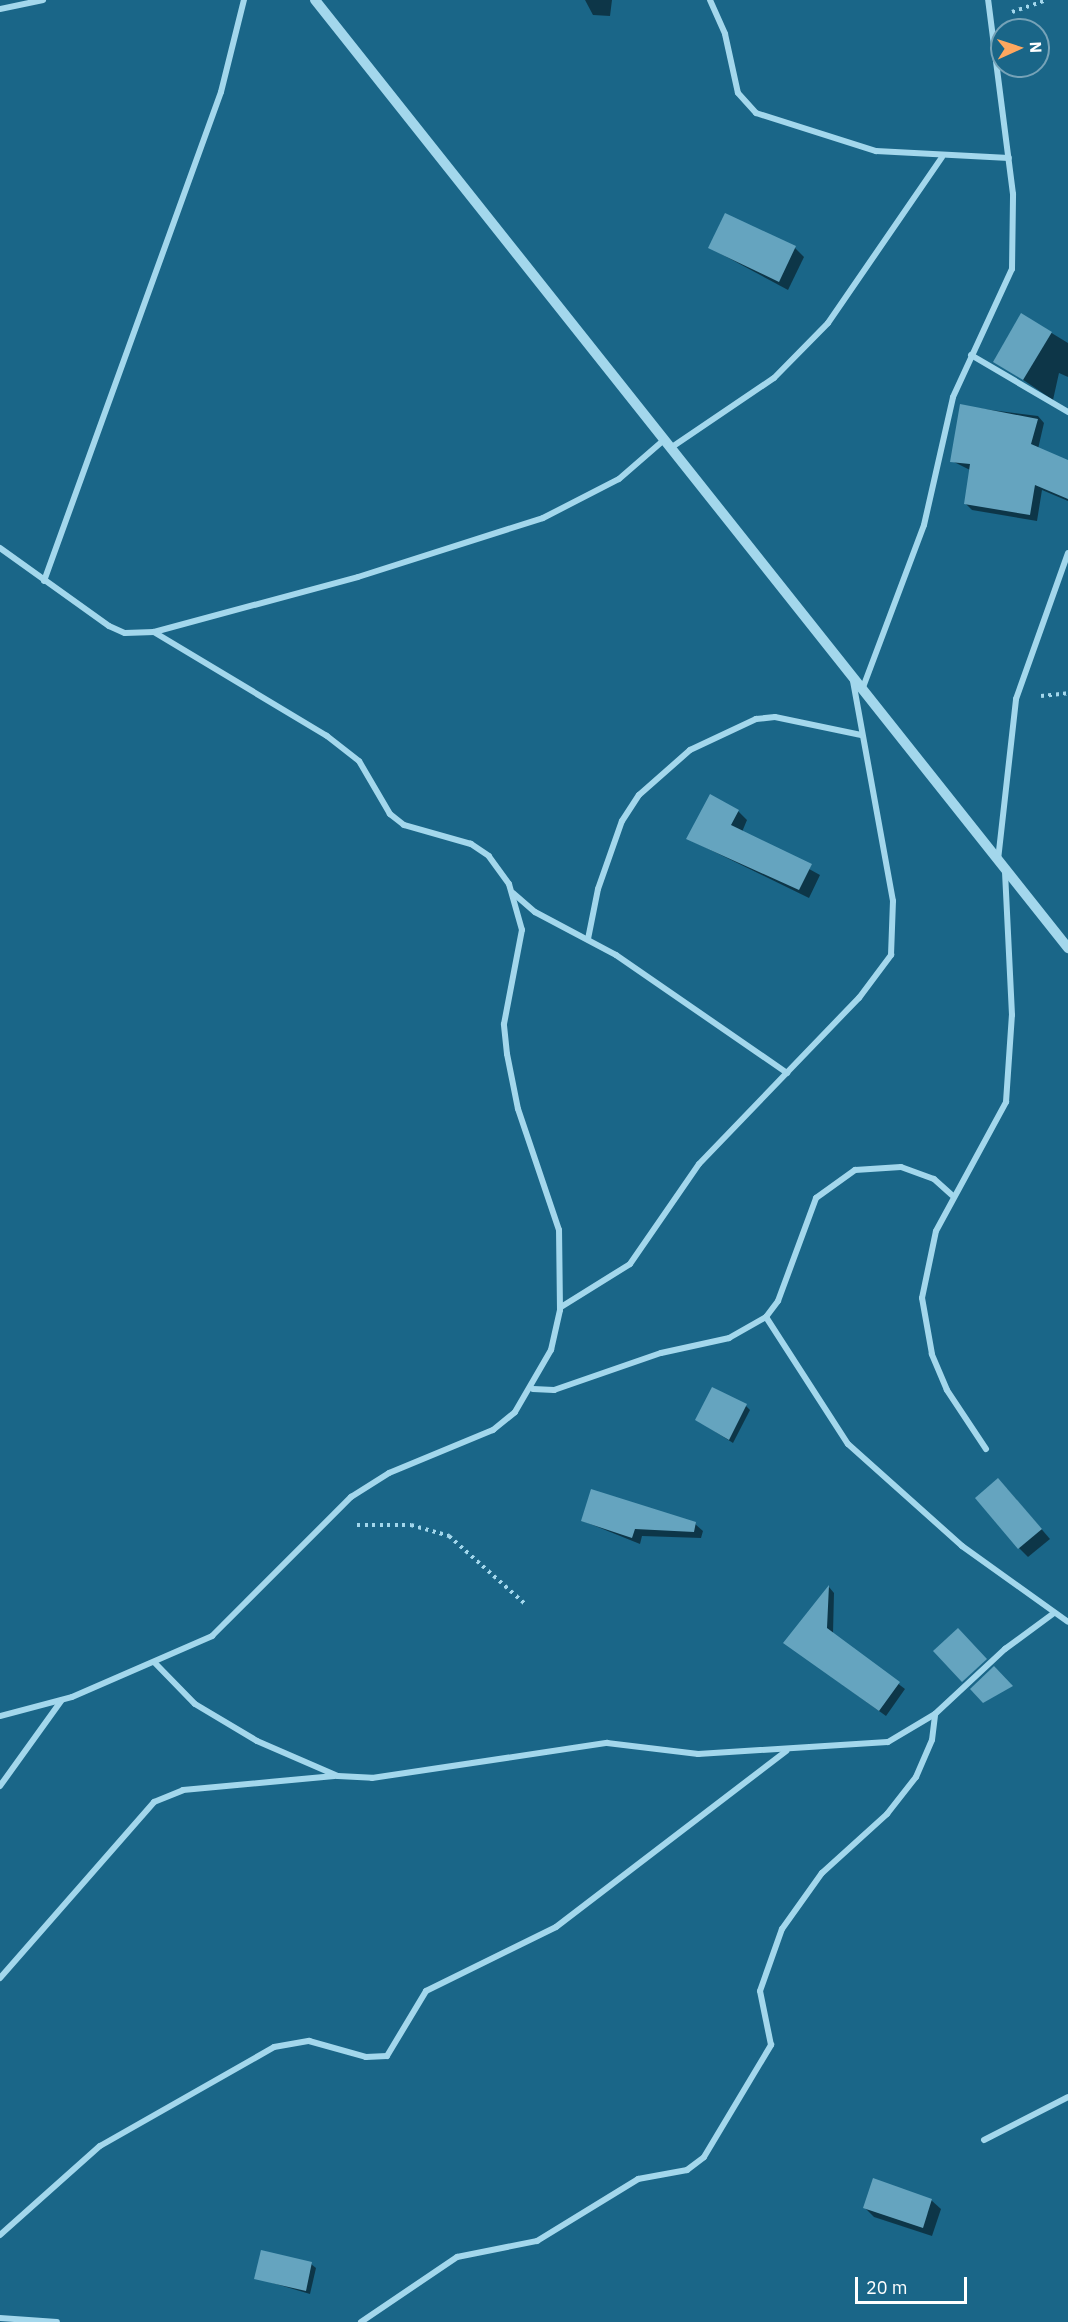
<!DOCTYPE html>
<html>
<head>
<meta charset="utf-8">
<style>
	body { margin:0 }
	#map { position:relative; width:1068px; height:2322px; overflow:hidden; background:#1a6688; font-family:"IBM Plex Sans",sans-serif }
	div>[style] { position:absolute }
	.shadow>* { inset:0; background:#0007 }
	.building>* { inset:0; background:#65a4bf }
	.path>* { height:4px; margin-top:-2px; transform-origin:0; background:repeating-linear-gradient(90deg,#a3d7ec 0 3px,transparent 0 7.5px) }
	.minor>* { height:6px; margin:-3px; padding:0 3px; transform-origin:3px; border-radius:3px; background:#a3d7ec }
	.tertiary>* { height:10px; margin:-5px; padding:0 5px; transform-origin:5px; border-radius:5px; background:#a3d7ec }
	span { translate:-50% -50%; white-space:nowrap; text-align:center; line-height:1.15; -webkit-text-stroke:6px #1a6688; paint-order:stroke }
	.north { position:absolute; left:990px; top:18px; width:60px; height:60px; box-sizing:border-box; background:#1a6688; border:2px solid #76a3b8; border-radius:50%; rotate:87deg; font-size:16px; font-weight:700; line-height:24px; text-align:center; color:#fff }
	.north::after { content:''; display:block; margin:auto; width:21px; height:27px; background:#fea75f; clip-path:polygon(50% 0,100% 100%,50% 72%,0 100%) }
	.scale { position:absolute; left:855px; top:2277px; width:112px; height:27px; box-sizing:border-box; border:3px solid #fff; border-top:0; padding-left:8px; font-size:18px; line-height:21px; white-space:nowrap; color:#fff; -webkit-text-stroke:4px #1a6688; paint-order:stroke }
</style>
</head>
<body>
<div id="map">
	<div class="shadow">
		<i style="clip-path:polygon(585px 0,612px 0,610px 16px,593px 15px)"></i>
		<i style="clip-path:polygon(710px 248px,795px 248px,804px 257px,788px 290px)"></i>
		<i style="clip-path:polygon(1022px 315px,1068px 343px,1068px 377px,1059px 373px,1053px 400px,995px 361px)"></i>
		<i style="clip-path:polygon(961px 406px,1038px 416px,1044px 423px,1038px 449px,1068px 462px,1068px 501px,1042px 490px,1037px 521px,972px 510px,965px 503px,970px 470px,952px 461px)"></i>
		<i style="clip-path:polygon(738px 811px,747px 820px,742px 832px,820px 875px,809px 898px,688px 839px)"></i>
		<i style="clip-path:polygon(746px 1406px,750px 1410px,733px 1443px,697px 1420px)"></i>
		<i style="clip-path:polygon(1007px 1489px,1050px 1539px,1028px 1557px,1019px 1548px)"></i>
		<i style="clip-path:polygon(583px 1521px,695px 1524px,703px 1531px,701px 1538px,642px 1536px,640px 1544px)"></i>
		<i style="clip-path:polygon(829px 1587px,834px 1593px,833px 1634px,905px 1689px,886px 1716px,785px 1643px)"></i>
		<i style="clip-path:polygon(931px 2200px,941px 2209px,932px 2236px,874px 2217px,865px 2208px)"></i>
		<i style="clip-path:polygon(311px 2264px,316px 2268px,310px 2294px,256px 2278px)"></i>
	</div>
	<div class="building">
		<i style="clip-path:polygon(725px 213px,796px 246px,779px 282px,708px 248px)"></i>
		<i style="clip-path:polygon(1021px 313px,1052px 332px,1023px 380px,993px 362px)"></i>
		<i style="clip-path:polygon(960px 404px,1038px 419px,1031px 444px,1068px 460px,1068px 499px,1035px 485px,1030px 515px,964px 504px,970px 464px,950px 462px)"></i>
		<i style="clip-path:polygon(710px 794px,739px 810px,731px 825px,812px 864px,799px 890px,686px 839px)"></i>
		<i style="clip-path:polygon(712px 1387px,747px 1404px,729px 1440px,695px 1420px)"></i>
		<i style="clip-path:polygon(998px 1478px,1042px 1529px,1018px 1549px,975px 1498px)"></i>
		<i style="clip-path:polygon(591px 1489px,696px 1522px,694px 1532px,635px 1529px,632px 1538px,581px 1521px)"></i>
		<i style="clip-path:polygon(829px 1585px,827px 1628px,900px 1682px,879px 1711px,783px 1643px)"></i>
		<i style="clip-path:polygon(958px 1628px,987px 1659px,962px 1682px,933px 1651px)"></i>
		<i style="clip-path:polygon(994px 1666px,1013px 1686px,983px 1703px,970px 1689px)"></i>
		<i style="clip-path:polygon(873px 2178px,932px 2199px,923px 2228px,863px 2208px)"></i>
		<i style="clip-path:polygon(261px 2250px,312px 2262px,306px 2291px,254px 2279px)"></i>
	</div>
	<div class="path">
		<i style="left:1012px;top:12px;width:37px;rotate:-19deg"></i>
		<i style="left:1041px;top:696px;width:27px;rotate:-6deg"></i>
		<i style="left:357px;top:1525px;width:54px"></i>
		<i style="left:411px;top:1525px;width:40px;rotate:16deg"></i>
		<i style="left:449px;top:1536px;width:101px;rotate:41.8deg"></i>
	</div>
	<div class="minor">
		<i style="left:710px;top:0;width:37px;rotate:66deg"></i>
		<i style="left:725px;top:34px;width:60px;rotate:77.6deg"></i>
		<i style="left:738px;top:93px;width:27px;rotate:48deg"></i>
		<i style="left:756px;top:113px;width:126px;rotate:17.6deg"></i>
		<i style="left:876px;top:151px;width:133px;rotate:3deg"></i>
		<i style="left:0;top:9px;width:44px;rotate:-11.8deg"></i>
		<i style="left:971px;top:355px;width:113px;rotate:30.4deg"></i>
		<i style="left:672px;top:447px;width:123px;rotate:-34.1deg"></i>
		<i style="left:774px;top:378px;width:77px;rotate:-45.5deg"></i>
		<i style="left:828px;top:323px;width:201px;rotate:-55.5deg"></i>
		<i style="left:0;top:548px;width:134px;rotate:35.6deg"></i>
		<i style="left:109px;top:626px;width:17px;rotate:24deg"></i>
		<i style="left:125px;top:633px;width:29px;rotate:-2deg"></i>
		<i style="left:154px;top:632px;width:211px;rotate:-15.1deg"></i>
		<i style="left:358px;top:577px;width:194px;rotate:-17.7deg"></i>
		<i style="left:543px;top:518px;width:85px;rotate:-27.2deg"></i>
		<i style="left:619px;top:479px;width:61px;rotate:-41deg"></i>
		<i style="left:44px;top:581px;width:520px;rotate:-70.1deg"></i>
		<i style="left:221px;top:92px;width:95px;rotate:-76deg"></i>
		<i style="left:862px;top:690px;width:176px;rotate:-69.4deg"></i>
		<i style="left:924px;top:525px;width:131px;rotate:-77.2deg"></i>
		<i style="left:953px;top:397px;width:141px;rotate:-65.3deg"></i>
		<i style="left:1012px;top:269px;width:75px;rotate:-89.2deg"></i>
		<i style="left:1013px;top:194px;width:196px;rotate:-97.3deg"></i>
		<i style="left:998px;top:860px;width:162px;rotate:-83.6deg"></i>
		<i style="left:1016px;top:699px;width:155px;rotate:-70.4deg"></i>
		<i style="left:513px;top:893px;width:29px;rotate:41deg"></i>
		<i style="left:535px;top:912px;width:92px;rotate:28deg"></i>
		<i style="left:616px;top:955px;width:208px;rotate:34.6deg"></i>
		<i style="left:588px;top:939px;width:51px;rotate:-78.7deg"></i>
		<i style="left:598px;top:889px;width:72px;rotate:-70.6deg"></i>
		<i style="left:622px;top:821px;width:31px;rotate:-57deg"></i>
		<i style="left:639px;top:795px;width:68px;rotate:-41.4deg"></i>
		<i style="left:690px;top:750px;width:73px;rotate:-25.2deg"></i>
		<i style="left:756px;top:719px;width:19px;rotate:-6deg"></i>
		<i style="left:775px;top:717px;width:88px;rotate:11.8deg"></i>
		<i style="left:561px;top:1307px;width:81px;rotate:-31.9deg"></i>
		<i style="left:630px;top:1264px;width:121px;rotate:-55.4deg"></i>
		<i style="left:699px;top:1164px;width:231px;rotate:-46.1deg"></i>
		<i style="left:859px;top:998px;width:54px;rotate:-53.3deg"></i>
		<i style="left:891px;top:955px;width:54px;rotate:-87.9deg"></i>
		<i style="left:893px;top:901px;width:224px;rotate:-100.3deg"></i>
		<i style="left:766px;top:1317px;width:151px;rotate:57.2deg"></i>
		<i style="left:848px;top:1444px;width:153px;rotate:41.8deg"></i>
		<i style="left:962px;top:1546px;width:130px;rotate:35.6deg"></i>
		<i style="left:533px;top:1389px;width:21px;rotate:3deg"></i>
		<i style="left:554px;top:1390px;width:113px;rotate:-19.1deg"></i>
		<i style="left:661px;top:1353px;width:70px;rotate:-12.4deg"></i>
		<i style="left:729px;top:1338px;width:43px;rotate:-29.6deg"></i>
		<i style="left:766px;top:1317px;width:20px;rotate:-53deg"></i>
		<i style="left:778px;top:1301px;width:110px;rotate:-69.7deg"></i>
		<i style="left:816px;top:1198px;width:48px;rotate:-35.7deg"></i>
		<i style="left:855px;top:1170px;width:46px;rotate:-3.7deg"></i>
		<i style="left:901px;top:1167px;width:35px;rotate:20deg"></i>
		<i style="left:934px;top:1179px;width:24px;rotate:42deg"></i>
		<i style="left:986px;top:1449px;width:71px;rotate:-123.5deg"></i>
		<i style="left:947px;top:1390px;width:39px;rotate:-113deg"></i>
		<i style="left:932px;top:1354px;width:57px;rotate:-100.1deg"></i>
		<i style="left:922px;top:1298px;width:68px;rotate:-78.2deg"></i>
		<i style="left:936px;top:1231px;width:147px;rotate:-61.5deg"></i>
		<i style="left:1006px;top:1102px;width:87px;rotate:-86.1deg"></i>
		<i style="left:1012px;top:1015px;width:144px;rotate:-92.8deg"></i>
		<i style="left:155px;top:1663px;width:57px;rotate:45.7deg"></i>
		<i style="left:195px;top:1704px;width:72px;rotate:30.8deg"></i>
		<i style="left:257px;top:1741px;width:88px;rotate:23.4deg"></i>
		<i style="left:338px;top:1776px;width:34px;rotate:3deg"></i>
		<i style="left:372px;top:1778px;width:238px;rotate:-8.5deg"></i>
		<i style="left:607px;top:1743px;width:92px;rotate:6.9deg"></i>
		<i style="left:698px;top:1754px;width:190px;rotate:-3.6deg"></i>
		<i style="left:888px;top:1742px;width:55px;rotate:-30.8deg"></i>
		<i style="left:935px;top:1714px;width:96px;rotate:-42.9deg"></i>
		<i style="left:1005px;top:1649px;width:61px;rotate:-36.3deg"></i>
		<i style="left:0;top:1716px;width:74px;rotate:-14.8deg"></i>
		<i style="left:72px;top:1697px;width:153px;rotate:-23.5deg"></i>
		<i style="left:212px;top:1636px;width:197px;rotate:-45deg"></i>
		<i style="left:351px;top:1497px;width:45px;rotate:-32.3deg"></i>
		<i style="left:389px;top:1473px;width:113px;rotate:-22.5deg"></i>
		<i style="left:493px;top:1430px;width:28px;rotate:-39deg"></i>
		<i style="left:515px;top:1412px;width:72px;rotate:-59.9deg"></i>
		<i style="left:551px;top:1350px;width:41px;rotate:-77.3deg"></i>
		<i style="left:560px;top:1310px;width:80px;rotate:-90.7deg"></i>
		<i style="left:559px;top:1230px;width:128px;rotate:-108.7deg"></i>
		<i style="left:518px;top:1109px;width:56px;rotate:-101.3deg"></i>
		<i style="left:507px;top:1054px;width:30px;rotate:-96deg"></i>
		<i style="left:504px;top:1024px;width:96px;rotate:-79.2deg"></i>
		<i style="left:522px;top:930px;width:48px;rotate:-105.8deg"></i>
		<i style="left:509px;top:884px;width:34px;rotate:-126deg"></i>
		<i style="left:489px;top:856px;width:22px;rotate:-146deg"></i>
		<i style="left:471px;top:844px;width:70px;rotate:-164.2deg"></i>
		<i style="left:404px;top:825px;width:18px;rotate:-142deg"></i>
		<i style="left:390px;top:814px;width:61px;rotate:-120.3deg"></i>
		<i style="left:359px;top:761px;width:41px;rotate:-142deg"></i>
		<i style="left:327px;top:736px;width:202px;rotate:-149deg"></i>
		<i style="left:0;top:1786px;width:105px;rotate:-54.3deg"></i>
		<i style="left:0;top:1978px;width:234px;rotate:-48.8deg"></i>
		<i style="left:154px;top:1802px;width:31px;rotate:-22deg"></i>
		<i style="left:183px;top:1790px;width:152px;rotate:-5.3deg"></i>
		<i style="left:984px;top:2140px;width:94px;rotate:-27.1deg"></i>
		<i style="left:0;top:2235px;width:134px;rotate:-41.7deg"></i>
		<i style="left:100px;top:2146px;width:200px;rotate:-29.6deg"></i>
		<i style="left:274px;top:2047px;width:36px;rotate:-10deg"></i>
		<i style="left:309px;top:2041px;width:59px;rotate:15.7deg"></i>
		<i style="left:366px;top:2057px;width:21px;rotate:-3deg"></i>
		<i style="left:387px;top:2056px;width:76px;rotate:-59deg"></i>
		<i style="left:426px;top:1991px;width:145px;rotate:-26.2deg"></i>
		<i style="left:556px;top:1927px;width:290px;rotate:-37.4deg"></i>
		<i style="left:0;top:2318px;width:57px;rotate:4deg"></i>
		<i style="left:361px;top:2322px;width:116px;rotate:-34.1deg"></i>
		<i style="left:457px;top:2257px;width:82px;rotate:-11.3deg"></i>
		<i style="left:537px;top:2241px;width:119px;rotate:-31.5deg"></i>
		<i style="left:638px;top:2179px;width:50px;rotate:-10.4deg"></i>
		<i style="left:687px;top:2170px;width:21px;rotate:-37deg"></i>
		<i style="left:704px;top:2157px;width:131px;rotate:-59.1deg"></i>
		<i style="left:771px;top:2045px;width:55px;rotate:-101.5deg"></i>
		<i style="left:760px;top:1991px;width:66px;rotate:-70.5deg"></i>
		<i style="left:782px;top:1929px;width:69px;rotate:-54.5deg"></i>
		<i style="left:822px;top:1873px;width:88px;rotate:-42.2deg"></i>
		<i style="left:887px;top:1814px;width:47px;rotate:-51.9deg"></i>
		<i style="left:916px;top:1777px;width:40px;rotate:-66.6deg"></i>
		<i style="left:932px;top:1740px;width:26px;rotate:-83deg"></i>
	</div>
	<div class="tertiary">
		<i style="left:315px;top:0;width:1211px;rotate:51.54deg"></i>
	</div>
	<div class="north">N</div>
	<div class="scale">20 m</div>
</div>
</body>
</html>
